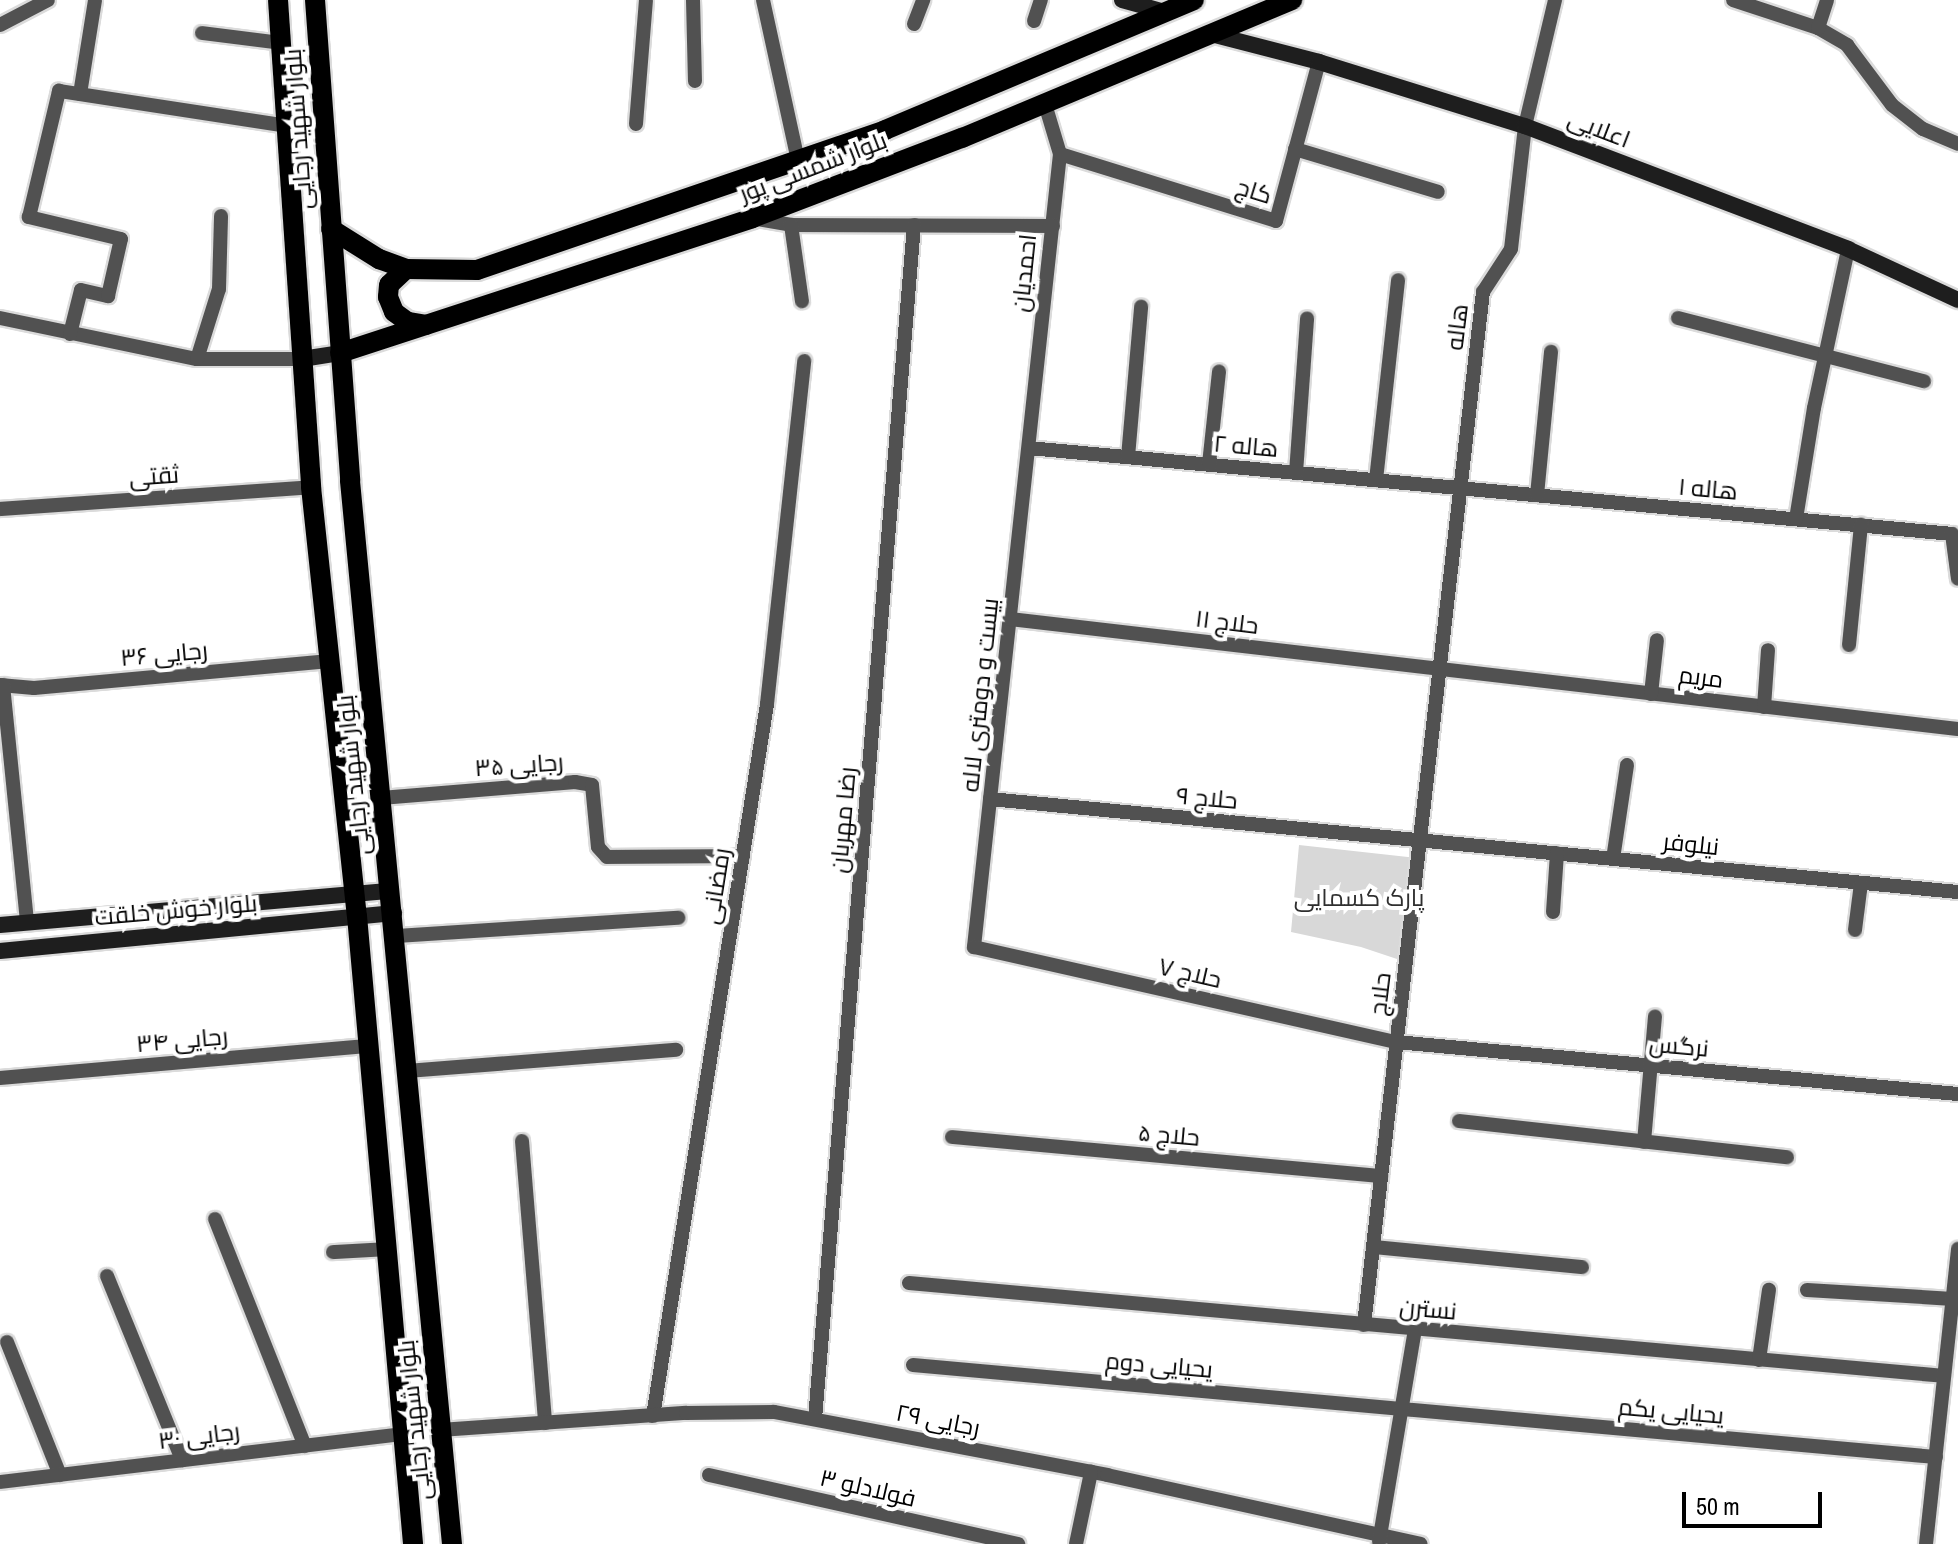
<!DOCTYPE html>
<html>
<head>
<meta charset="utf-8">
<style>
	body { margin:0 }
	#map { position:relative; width:1958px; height:1544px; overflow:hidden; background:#fff; font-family:"Archivo Narrow",Cairo,sans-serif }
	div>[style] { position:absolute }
	.green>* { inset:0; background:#d8d8d8 }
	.roads { filter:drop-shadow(2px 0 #dbdbdb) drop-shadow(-2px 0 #dbdbdb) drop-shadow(0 2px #dbdbdb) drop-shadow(0 -2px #dbdbdb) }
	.street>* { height:14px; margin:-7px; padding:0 7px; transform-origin:7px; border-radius:7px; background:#515151 }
	.secondary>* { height:16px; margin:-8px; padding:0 8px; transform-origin:8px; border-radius:8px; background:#1e1e1e }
	.primary>* { height:20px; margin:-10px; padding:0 10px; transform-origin:10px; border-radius:10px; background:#000 }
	span { translate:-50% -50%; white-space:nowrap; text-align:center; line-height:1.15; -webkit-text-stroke:8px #fff; paint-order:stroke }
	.street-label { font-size:24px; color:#000 }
	.park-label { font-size:24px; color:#2f2f2f }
	.scale { position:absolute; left:1682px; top:1492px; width:140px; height:36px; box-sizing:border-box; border:4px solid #000; border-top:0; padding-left:10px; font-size:24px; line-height:28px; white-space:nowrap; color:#000; -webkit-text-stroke:6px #fff; paint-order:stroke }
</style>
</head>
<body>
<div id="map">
	<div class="green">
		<i style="clip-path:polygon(1299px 845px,1417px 858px,1406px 962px,1361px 947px,1291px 932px)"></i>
	</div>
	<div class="roads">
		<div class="street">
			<i style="left:693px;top:0;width:81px;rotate:88.6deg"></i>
			<i style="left:763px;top:0;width:164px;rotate:77.7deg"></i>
			<i style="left:1733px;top:0;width:89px;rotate:18.2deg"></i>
			<i style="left:1818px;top:28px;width:34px;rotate:30deg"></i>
			<i style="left:1847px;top:45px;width:75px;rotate:53.1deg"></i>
			<i style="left:1892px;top:105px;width:39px;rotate:38deg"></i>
			<i style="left:1923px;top:129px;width:38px;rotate:23deg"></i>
			<i style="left:1034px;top:21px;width:22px;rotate:-72deg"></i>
			<i style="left:914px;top:24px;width:26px;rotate:-69deg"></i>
			<i style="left:0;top:25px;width:54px;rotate:-27.5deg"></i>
			<i style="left:1818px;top:28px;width:29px;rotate:-72deg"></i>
			<i style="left:202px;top:33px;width:80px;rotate:7.2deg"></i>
			<i style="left:80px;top:94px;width:95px;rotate:-80.9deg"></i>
			<i style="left:1045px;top:104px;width:52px;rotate:73.3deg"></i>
			<i style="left:1060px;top:154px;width:798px;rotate:96.19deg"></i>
			<i style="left:974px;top:947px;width:433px;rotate:12.7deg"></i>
			<i style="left:1396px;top:1042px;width:564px;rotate:5.29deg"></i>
			<i style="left:636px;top:124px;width:124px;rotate:-85.4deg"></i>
			<i style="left:1295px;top:149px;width:149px;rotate:16.7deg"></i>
			<i style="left:1060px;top:154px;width:226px;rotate:17.2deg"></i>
			<i style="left:1276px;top:221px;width:165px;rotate:-74.9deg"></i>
			<i style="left:752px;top:218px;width:40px;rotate:10deg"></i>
			<i style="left:791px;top:225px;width:262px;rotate:0.2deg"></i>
			<i style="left:791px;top:225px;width:77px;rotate:81.8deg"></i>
			<i style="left:0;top:318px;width:201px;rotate:11.8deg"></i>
			<i style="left:197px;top:359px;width:105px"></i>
			<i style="left:1678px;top:318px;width:254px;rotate:14.4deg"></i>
			<i style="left:70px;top:334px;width:45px;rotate:-76deg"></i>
			<i style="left:81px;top:290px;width:28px;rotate:13deg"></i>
			<i style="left:108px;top:296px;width:58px;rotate:-77.2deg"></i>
			<i style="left:121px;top:239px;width:95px;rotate:-166.6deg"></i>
			<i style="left:29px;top:217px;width:130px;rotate:-76.6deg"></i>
			<i style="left:59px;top:91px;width:231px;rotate:8.7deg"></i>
			<i style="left:197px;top:359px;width:73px;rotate:-72.6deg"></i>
			<i style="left:219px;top:289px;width:73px;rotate:-88.4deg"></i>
			<i style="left:1029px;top:448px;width:927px;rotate:5.32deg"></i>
			<i style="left:1952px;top:534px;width:45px;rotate:82.4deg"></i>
			<i style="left:1128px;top:457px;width:151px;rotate:-85deg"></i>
			<i style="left:1209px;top:464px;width:93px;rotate:-83.8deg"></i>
			<i style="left:1296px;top:473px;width:155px;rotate:-85.9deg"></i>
			<i style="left:1376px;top:480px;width:201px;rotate:-83.7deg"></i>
			<i style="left:1537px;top:495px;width:144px;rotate:-84.4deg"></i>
			<i style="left:0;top:509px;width:312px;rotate:-4deg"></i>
			<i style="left:1796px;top:519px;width:112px;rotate:-80.8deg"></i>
			<i style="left:1814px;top:408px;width:163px;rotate:-77.9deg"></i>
			<i style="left:1010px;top:619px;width:954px;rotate:6.62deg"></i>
			<i style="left:1849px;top:645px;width:121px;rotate:-84.3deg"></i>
			<i style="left:0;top:685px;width:34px;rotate:5deg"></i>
			<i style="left:34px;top:688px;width:297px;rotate:-5.2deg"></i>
			<i style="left:3px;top:685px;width:238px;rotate:84.2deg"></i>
			<i style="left:1651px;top:694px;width:54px;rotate:-83.7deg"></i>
			<i style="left:1764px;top:707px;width:57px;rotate:-86deg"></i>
			<i style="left:381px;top:798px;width:195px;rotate:-4.7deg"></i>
			<i style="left:575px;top:782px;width:17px;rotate:10deg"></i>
			<i style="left:592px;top:785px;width:62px;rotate:84.5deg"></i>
			<i style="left:598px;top:847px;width:13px;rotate:48deg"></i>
			<i style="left:607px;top:857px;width:136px;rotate:-0.4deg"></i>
			<i style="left:990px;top:799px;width:972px;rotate:5.49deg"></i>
			<i style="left:1613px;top:859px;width:95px;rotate:-81.5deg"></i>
			<i style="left:1553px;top:912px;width:59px;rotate:-86.1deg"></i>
			<i style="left:1855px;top:930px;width:47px;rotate:-82.7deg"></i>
			<i style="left:396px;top:936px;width:283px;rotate:-3.7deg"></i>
			<i style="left:407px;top:1071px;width:270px;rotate:-4.5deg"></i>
			<i style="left:0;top:1078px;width:368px;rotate:-5deg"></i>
			<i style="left:1459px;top:1121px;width:330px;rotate:6.3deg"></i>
			<i style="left:952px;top:1137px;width:431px;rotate:5.2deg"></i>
			<i style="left:522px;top:1141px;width:283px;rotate:85.3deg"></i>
			<i style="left:1644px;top:1142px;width:126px;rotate:-85deg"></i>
			<i style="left:215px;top:1219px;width:244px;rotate:68.4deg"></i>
			<i style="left:1373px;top:1247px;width:210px;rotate:5.5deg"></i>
			<i style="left:333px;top:1252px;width:53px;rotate:-3.2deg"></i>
			<i style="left:107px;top:1276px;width:199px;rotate:67.8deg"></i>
			<i style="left:909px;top:1283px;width:1039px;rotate:5.13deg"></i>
			<i style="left:1807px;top:1290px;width:146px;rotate:3.5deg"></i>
			<i style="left:1364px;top:1325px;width:1040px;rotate:-83.43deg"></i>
			<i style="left:1483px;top:292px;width:51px;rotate:-56.9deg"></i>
			<i style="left:1511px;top:249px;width:124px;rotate:-83.5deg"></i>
			<i style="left:1525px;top:126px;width:130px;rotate:-76.6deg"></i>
			<i style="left:7px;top:1342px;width:143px;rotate:68.3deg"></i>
			<i style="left:1759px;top:1360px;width:71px;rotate:-81.9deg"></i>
			<i style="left:913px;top:1365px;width:1027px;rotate:5.14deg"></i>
			<i style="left:653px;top:1416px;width:721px;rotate:-80.9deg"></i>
			<i style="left:767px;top:704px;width:345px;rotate:-83.8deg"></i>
			<i style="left:815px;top:1419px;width:1198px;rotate:-85.26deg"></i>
			<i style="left:440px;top:1430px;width:247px;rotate:-4deg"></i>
			<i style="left:686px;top:1413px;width:88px;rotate:-0.7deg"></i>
			<i style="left:774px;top:1412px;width:339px;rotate:10.7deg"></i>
			<i style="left:1107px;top:1475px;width:321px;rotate:12.4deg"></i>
			<i style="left:709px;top:1475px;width:317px;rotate:12.6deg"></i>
			<i style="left:0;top:1482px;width:406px;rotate:-6.8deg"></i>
			<i style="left:1379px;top:1542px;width:216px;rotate:-80.4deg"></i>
			<i style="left:1076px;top:1544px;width:74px;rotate:-78.2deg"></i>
			<i style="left:1926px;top:1544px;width:297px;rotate:-83.8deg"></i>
		</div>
		<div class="secondary">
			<i style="left:1122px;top:0;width:45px;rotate:15.6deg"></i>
			<i style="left:1211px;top:34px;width:112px;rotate:14.5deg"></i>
			<i style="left:1319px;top:62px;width:216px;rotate:17.3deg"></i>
			<i style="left:1525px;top:126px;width:346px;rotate:20.8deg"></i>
			<i style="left:1848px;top:249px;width:121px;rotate:24.9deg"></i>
			<i style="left:302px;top:359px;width:38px;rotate:-9deg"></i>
			<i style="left:0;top:925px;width:392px;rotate:-5deg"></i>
			<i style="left:0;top:951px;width:396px;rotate:-5.5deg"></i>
		</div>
		<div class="primary">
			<i style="left:278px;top:0;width:488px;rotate:86.1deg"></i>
			<i style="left:311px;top:487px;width:431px;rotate:83.9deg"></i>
			<i style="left:357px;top:916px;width:630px;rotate:84.9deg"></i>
			<i style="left:315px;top:0;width:482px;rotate:85.8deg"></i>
			<i style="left:350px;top:481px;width:1068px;rotate:84.52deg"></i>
			<i style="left:331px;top:229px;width:57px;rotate:32deg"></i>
			<i style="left:379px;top:259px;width:29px;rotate:20deg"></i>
			<i style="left:406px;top:269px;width:71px;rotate:0.8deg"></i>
			<i style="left:477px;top:270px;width:431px;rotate:-18.9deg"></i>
			<i style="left:885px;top:130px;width:335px;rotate:-22.8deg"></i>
			<i style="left:406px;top:269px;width:23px;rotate:137deg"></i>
			<i style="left:389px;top:285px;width:12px;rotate:95deg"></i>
			<i style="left:388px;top:297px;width:16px;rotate:68deg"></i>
			<i style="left:394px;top:312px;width:17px;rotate:36deg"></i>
			<i style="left:408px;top:322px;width:18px;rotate:9deg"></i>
			<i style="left:340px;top:353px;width:434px;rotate:-18.1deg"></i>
			<i style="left:752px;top:218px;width:225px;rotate:-20.9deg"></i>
			<i style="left:962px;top:138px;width:358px;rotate:-22.7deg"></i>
		</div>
	</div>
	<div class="street-label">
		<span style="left:298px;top:129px;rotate:-94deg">بلوار شهید رجایی</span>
		<span style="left:1599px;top:129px;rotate:21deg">اعلایی</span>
		<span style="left:813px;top:167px;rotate:-21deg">بلوار شمسی پور</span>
		<span style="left:1254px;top:191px;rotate:17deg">کاج</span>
		<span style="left:1024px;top:273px;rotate:-84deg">احمدیان</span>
		<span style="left:1457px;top:327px;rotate:-83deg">هاله</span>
		<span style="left:1246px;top:446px;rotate:5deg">هاله ۲</span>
		<span style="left:154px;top:476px;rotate:-4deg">ثقتی</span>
		<span style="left:1708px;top:489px;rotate:5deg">هاله ۱</span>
		<span style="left:1227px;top:622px;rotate:7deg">حلاج ۱۱</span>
		<span style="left:164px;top:654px;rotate:-5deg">رجایی ۳۶</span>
		<span style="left:1701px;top:677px;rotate:7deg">مریم</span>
		<span style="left:980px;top:695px;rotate:-84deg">بیست و دومتری لاله</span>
		<span style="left:519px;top:765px;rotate:-4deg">رجایی ۳۵</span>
		<span style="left:353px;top:775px;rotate:-96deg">بلوار شهید رجایی</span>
		<span style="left:1207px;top:798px;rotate:5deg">حلاج ۹</span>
		<span style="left:843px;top:820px;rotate:-85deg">رضا مهربان</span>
		<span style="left:1691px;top:844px;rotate:6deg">نیلوفر</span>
		<span style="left:716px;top:886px;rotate:-81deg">رمضانی</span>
		<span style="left:176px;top:910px;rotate:-5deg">بلوار خوش خلقت</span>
		<span style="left:1190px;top:973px;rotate:13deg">حلاج ۷</span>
		<span style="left:1380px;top:994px;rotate:-83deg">حلاج</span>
		<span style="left:182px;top:1040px;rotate:-5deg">رجایی ۳۴</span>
		<span style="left:1679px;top:1046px;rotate:5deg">نرگس</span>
		<span style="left:1169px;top:1135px;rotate:5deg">حلاج ۵</span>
		<span style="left:1428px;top:1309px;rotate:5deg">نسترن</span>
		<span style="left:1159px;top:1365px;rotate:5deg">یحیایی دوم</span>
		<span style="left:1671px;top:1411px;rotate:5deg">یحیایی یکم</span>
		<span style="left:414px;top:1420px;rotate:-96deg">بلوار شهید رجایی</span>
		<span style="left:938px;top:1420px;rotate:11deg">رجایی ۲۹</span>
		<span style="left:199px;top:1436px;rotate:-7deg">رجایی ۳۰</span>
		<span style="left:868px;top:1488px;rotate:13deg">فولادلو ۳</span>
	</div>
	<div class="park-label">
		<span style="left:1359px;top:898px">پارک کسمایی</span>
	</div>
	<div class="scale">50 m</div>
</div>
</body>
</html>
